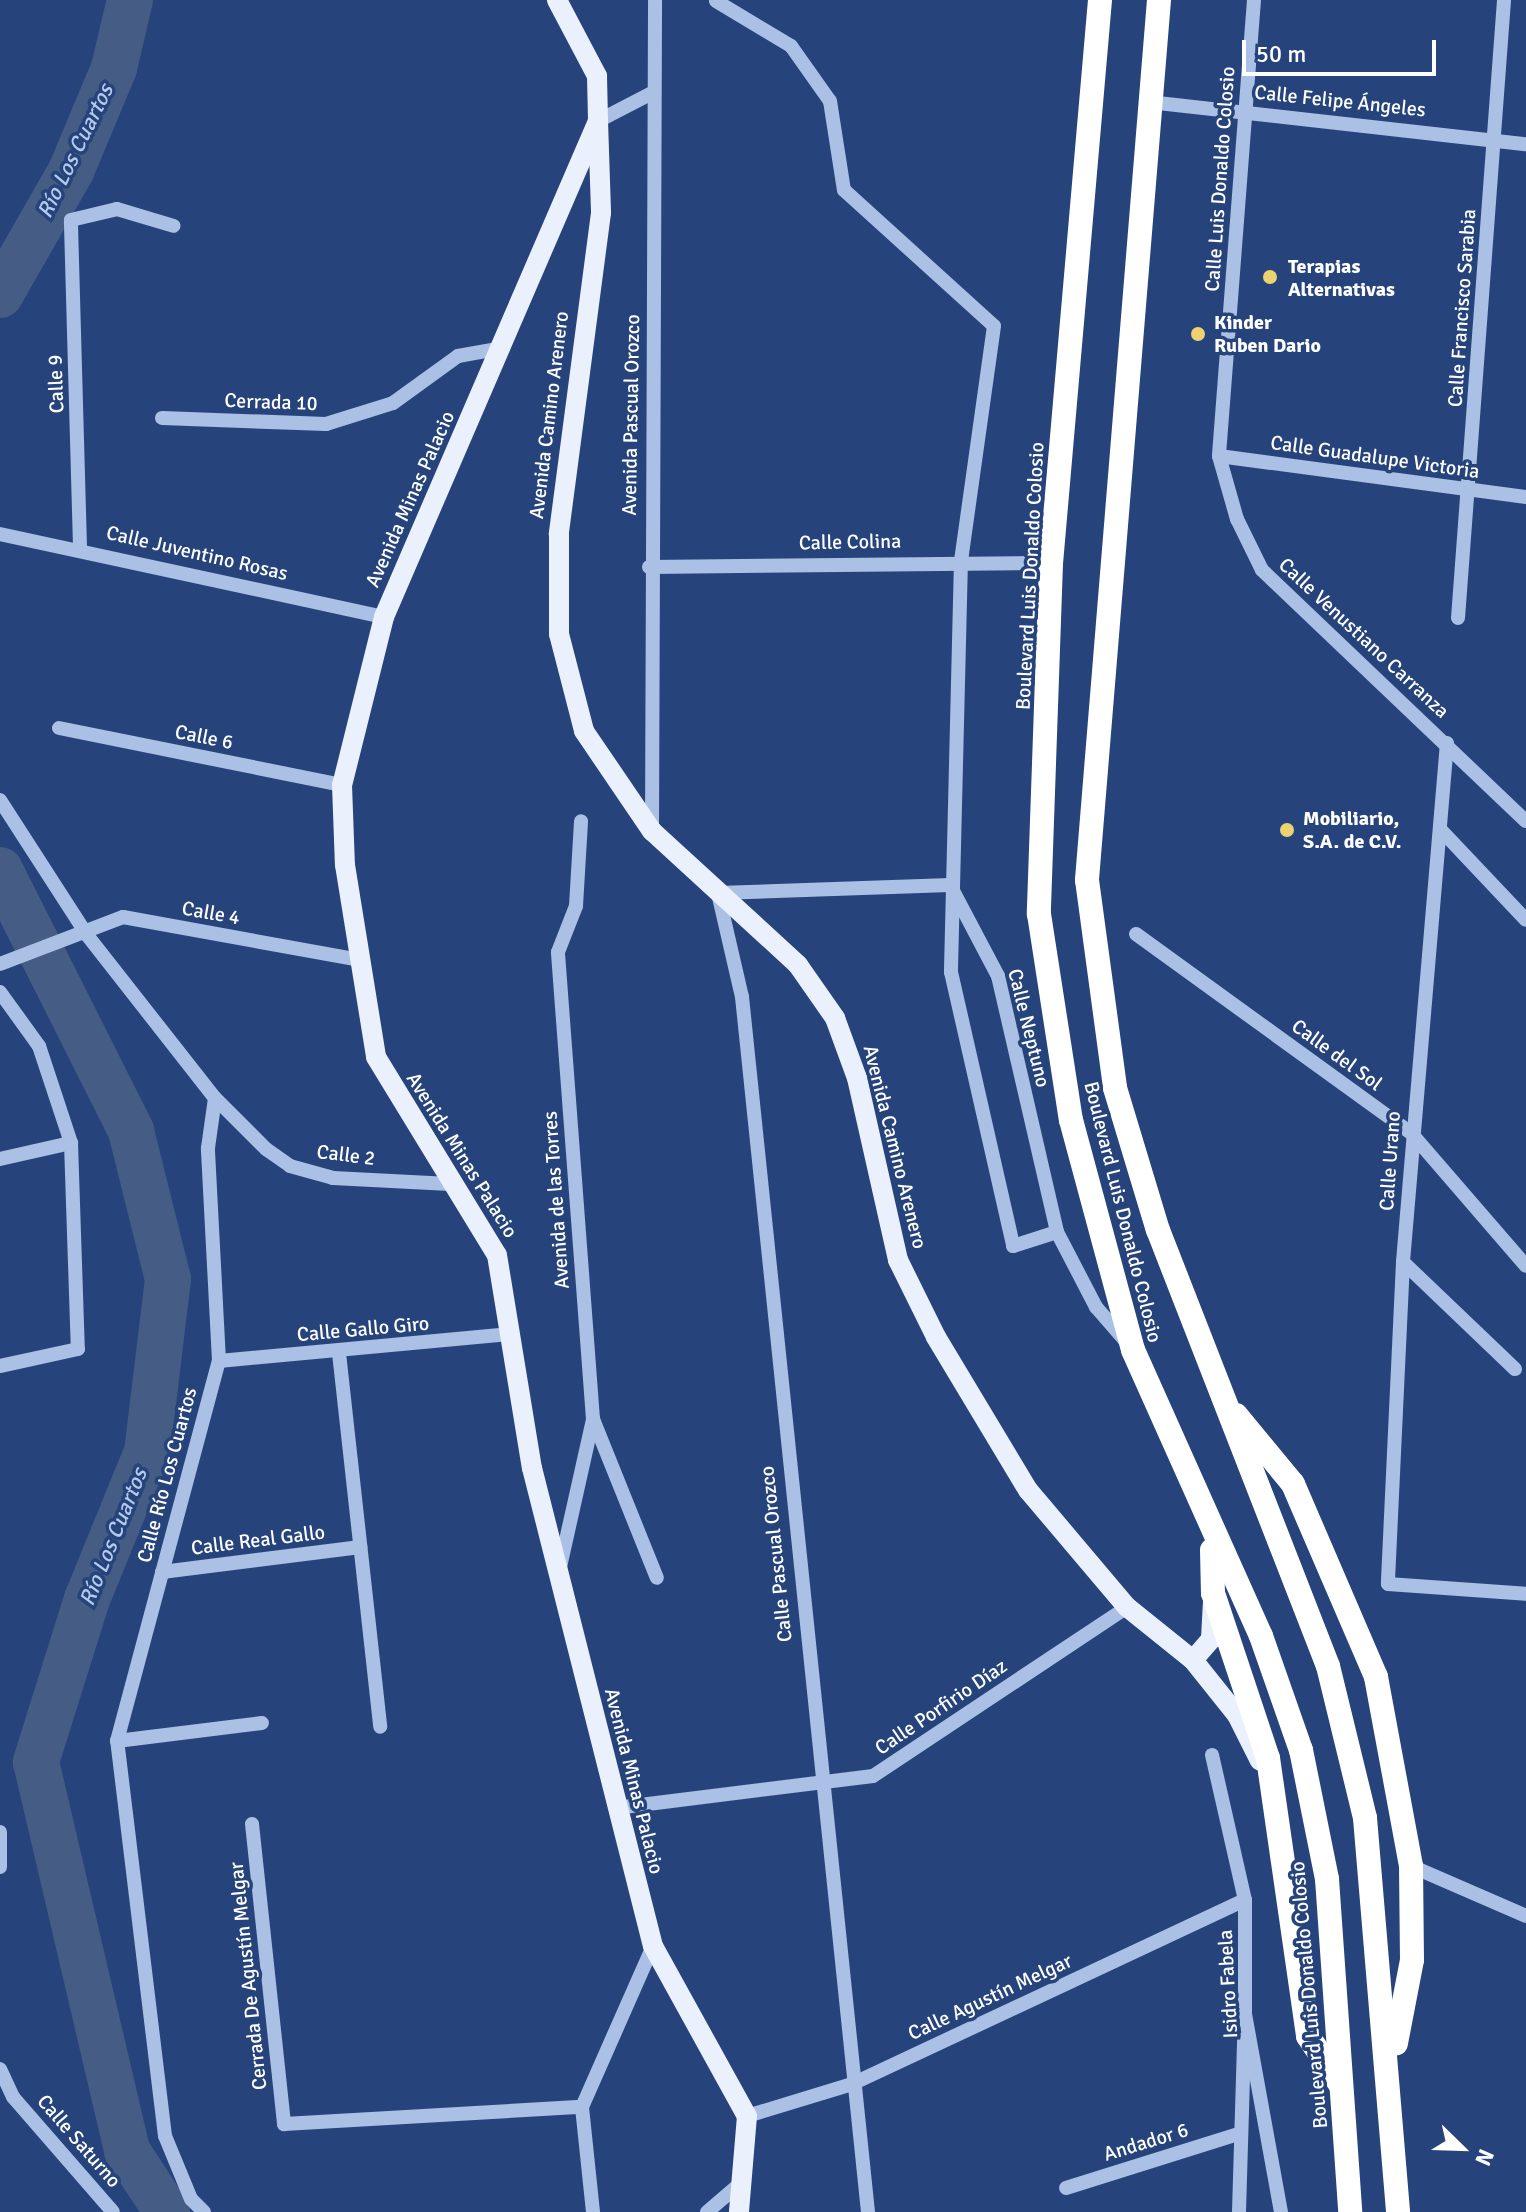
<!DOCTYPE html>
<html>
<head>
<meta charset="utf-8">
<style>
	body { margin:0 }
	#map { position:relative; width:1526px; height:2212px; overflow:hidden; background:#26447b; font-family:Signika,sans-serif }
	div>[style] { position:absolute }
	.river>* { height:46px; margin:-23px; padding:0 23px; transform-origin:23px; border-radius:23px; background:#455c84 }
	.minor>* { height:14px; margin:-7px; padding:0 7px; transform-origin:7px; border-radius:7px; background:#aac0e4 }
	.major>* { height:20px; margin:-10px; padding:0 10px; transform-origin:10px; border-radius:10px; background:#eaf0fc }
	.highway>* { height:24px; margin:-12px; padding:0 12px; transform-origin:12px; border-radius:12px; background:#fff }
	.dots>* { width:22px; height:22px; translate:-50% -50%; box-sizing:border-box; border:4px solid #26447b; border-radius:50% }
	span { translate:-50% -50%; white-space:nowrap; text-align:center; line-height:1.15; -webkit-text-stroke:7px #26447b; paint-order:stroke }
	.street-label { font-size:20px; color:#fff }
	.poi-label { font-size:20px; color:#fff; font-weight:700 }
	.left { translate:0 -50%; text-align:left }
	.water-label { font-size:22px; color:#b5caec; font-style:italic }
	.north { position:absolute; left:1422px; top:2108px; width:80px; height:80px; -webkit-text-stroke:6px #26447b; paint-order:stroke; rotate:113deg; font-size:22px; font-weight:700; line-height:32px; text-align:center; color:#fff }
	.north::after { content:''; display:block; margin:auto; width:28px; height:36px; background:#fff; clip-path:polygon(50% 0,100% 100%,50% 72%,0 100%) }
	.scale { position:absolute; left:1242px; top:40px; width:194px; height:36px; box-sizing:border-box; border:4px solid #fff; border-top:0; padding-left:10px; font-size:24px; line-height:28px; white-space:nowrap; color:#fff; -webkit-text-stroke:6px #26447b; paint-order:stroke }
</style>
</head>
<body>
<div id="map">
	<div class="river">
		<i style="left:0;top:295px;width:143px;rotate:-60.2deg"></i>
		<i style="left:71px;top:171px;width:112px;rotate:-67.3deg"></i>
		<i style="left:114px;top:68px;width:70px;rotate:-76.8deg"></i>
		<i style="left:0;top:870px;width:292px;rotate:63.3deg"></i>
		<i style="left:131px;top:1131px;width:153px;rotate:76deg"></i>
		<i style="left:168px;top:1279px;width:174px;rotate:96.9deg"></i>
		<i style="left:147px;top:1452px;width:159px;rotate:112.2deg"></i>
		<i style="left:87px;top:1599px;width:171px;rotate:107.4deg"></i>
		<i style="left:36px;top:1762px;width:400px;rotate:76.8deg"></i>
		<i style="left:127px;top:2151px;width:73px;rotate:56.7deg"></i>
	</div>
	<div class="minor">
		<i style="left:1254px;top:0;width:457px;rotate:94.4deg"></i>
		<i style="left:1219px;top:456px;width:66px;rotate:74.1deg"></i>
		<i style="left:1237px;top:519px;width:57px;rotate:63.9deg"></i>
		<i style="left:1262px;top:570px;width:364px;rotate:43.6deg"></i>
		<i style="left:716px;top:1px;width:87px;rotate:31deg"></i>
		<i style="left:791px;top:46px;width:67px;rotate:54.7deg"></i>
		<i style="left:830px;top:101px;width:90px;rotate:81.1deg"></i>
		<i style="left:844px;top:190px;width:202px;rotate:42.2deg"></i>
		<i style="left:994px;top:326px;width:236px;rotate:98deg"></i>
		<i style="left:961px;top:560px;width:412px;rotate:91.4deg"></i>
		<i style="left:951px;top:972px;width:281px;rotate:77.2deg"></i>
		<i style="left:1013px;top:1246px;width:46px;rotate:-17.7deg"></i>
		<i style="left:1149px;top:102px;width:379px;rotate:6.4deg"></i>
		<i style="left:598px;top:121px;width:63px;rotate:-27.4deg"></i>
		<i style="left:162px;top:418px;width:164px;rotate:2.1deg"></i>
		<i style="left:326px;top:424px;width:70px;rotate:-17.4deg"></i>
		<i style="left:393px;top:403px;width:80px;rotate:-35.9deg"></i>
		<i style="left:458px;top:356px;width:46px;rotate:-10.1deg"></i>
		<i style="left:1219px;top:456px;width:310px;rotate:7.6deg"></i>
		<i style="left:0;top:534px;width:393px;rotate:12.2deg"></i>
		<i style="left:80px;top:547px;width:327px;rotate:-91.6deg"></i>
		<i style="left:71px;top:220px;width:47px;rotate:-13.4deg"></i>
		<i style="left:117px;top:209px;width:59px;rotate:16.6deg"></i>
		<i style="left:649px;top:567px;width:402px;rotate:-0.6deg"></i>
		<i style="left:1458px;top:618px;width:620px;rotate:-85.74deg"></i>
		<i style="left:59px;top:728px;width:289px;rotate:11.4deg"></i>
		<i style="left:1447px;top:743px;width:521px;rotate:94.85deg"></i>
		<i style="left:1403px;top:1262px;width:322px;rotate:92.7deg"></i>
		<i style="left:1388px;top:1584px;width:138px;rotate:4.1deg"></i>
		<i style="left:0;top:800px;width:161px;rotate:57.2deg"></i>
		<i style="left:87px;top:935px;width:207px;rotate:51.9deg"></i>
		<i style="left:215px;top:1098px;width:72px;rotate:45deg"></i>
		<i style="left:266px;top:1149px;width:29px;rotate:35deg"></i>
		<i style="left:290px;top:1166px;width:45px;rotate:15.6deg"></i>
		<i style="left:333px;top:1178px;width:117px;rotate:2.9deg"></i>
		<i style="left:1440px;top:829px;width:125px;rotate:46.6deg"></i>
		<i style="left:652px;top:831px;width:831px;rotate:-89.79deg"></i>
		<i style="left:1136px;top:934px;width:341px;rotate:35.9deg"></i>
		<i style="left:1412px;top:1134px;width:174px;rotate:49.2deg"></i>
		<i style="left:0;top:964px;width:132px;rotate:-20.9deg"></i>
		<i style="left:123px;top:917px;width:236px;rotate:10.3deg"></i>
		<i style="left:0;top:992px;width:67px;rotate:54.2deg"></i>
		<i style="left:39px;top:1046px;width:102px;rotate:71.7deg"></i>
		<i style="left:71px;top:1143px;width:206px;rotate:88.1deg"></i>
		<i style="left:78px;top:1349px;width:80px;rotate:167.7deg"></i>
		<i style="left:0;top:1159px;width:73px;rotate:-12.7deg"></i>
		<i style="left:1403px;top:1262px;width:155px;rotate:43.7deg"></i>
		<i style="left:339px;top:1353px;width:376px;rotate:83.7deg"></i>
		<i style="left:219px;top:1361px;width:293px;rotate:-5.3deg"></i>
		<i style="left:593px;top:1419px;width:171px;rotate:68.1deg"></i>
		<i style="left:560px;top:1567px;width:152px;rotate:-77.4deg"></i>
		<i style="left:593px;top:1419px;width:468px;rotate:-94.3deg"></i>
		<i style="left:558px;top:952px;width:49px;rotate:-68.6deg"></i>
		<i style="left:576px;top:906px;width:85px;rotate:-86.6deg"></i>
		<i style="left:162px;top:1572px;width:200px;rotate:-7.2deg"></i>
		<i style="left:117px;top:1741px;width:146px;rotate:-7.1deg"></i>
		<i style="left:1212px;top:1755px;width:149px;rotate:77.2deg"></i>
		<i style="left:1245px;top:1900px;width:114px;rotate:90deg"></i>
		<i style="left:1245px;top:2014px;width:201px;rotate:79.7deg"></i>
		<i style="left:616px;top:1808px;width:259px;rotate:-7.1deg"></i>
		<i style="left:873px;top:1776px;width:305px;rotate:-33.6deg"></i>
		<i style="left:252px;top:1824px;width:302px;rotate:83.9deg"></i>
		<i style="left:284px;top:2124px;width:298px;rotate:-3.3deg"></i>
		<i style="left:0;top:1832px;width:35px;rotate:90deg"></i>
		<i style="left:1411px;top:1866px;width:125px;rotate:23.5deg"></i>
		<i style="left:0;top:2069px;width:31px;rotate:65deg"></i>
		<i style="left:13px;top:2097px;width:152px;rotate:49deg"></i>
		<i style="left:747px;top:2116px;width:110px;rotate:-16.9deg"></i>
		<i style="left:852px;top:2084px;width:434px;rotate:-25.1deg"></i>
		<i style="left:1066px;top:2188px;width:180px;rotate:-17.4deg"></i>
		<i style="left:204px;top:2212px;width:18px;rotate:-135deg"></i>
		<i style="left:191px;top:2199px;width:68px;rotate:-112.4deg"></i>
		<i style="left:165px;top:2136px;width:398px;rotate:-96.9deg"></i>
		<i style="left:117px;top:1741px;width:393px;rotate:-75deg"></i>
		<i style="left:219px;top:1361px;width:213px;rotate:-93deg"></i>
		<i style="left:208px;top:1148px;width:50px;rotate:-82deg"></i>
		<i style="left:593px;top:2212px;width:106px;rotate:-96deg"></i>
		<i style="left:582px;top:2107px;width:176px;rotate:-66.2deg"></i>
		<i style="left:707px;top:2212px;width:48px;rotate:-40.7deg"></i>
		<i style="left:868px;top:2212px;width:1222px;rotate:-95.92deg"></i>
		<i style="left:742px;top:997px;width:107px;rotate:-103deg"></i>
		<i style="left:718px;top:893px;width:232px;rotate:-2deg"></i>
		<i style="left:950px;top:885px;width:103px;rotate:62.2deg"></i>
		<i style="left:998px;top:976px;width:263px;rotate:77deg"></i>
		<i style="left:1057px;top:1232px;width:85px;rotate:62.5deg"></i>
		<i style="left:1096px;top:1307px;width:49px;rotate:49.1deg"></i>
		<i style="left:1239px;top:2212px;width:173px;rotate:-88.3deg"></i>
	</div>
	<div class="major">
		<i style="left:557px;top:0;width:86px;rotate:62.2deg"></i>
		<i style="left:597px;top:76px;width:45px;rotate:88.7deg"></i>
		<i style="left:598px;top:121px;width:92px;rotate:88.1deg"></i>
		<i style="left:601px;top:213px;width:324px;rotate:97.5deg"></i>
		<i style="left:559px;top:534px;width:100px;rotate:90deg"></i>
		<i style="left:559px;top:634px;width:100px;rotate:75.5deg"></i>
		<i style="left:584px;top:731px;width:121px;rotate:55.8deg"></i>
		<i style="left:652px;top:831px;width:198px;rotate:42.5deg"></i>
		<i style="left:798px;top:965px;width:65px;rotate:55.1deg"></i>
		<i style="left:835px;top:1018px;width:64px;rotate:69.9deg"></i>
		<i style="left:857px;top:1078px;width:187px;rotate:77.3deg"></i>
		<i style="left:898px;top:1260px;width:86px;rotate:63.7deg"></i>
		<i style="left:936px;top:1337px;width:179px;rotate:59deg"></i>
		<i style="left:1028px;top:1490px;width:153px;rotate:49.8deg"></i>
		<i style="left:1127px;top:1607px;width:85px;rotate:38.8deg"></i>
		<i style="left:1193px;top:1660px;width:70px;rotate:51.3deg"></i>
		<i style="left:1237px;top:1715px;width:51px;rotate:63.4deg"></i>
		<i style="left:598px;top:121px;width:540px;rotate:113.34deg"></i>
		<i style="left:384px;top:617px;width:173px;rotate:104deg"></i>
		<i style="left:342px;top:785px;width:80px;rotate:87.9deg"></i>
		<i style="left:345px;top:865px;width:194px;rotate:80.8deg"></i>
		<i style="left:376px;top:1057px;width:232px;rotate:58.6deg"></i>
		<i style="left:497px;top:1255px;width:216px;rotate:80.7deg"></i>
		<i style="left:532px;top:1468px;width:493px;rotate:75.8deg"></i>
		<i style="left:653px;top:1946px;width:194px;rotate:61.1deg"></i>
		<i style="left:747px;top:2116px;width:96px;rotate:94.8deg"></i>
		<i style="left:1193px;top:1660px;width:28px;rotate:-49deg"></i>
		<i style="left:1211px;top:1639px;width:36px;rotate:-87deg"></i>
	</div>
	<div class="highway">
		<i style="left:1100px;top:0;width:565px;rotate:94.97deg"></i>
		<i style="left:1051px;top:563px;width:351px;rotate:92deg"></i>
		<i style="left:1039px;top:914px;width:208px;rotate:81.2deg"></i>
		<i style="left:1071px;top:1120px;width:238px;rotate:74.9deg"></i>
		<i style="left:1133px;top:1350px;width:313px;rotate:65.9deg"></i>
		<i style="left:1261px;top:1636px;width:121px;rotate:70.7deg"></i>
		<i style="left:1301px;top:1750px;width:132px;rotate:78.6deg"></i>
		<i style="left:1327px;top:1879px;width:334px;rotate:86deg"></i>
		<i style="left:1159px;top:0;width:883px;rotate:94.68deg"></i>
		<i style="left:1087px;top:880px;width:210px;rotate:82.3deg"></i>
		<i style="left:1115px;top:1088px;width:148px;rotate:73.2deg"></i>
		<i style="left:1158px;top:1230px;width:468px;rotate:68.7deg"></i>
		<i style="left:1328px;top:1666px;width:156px;rotate:76.3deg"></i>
		<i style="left:1365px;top:1818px;width:395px;rotate:85.2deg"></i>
		<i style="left:1236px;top:1415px;width:89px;rotate:50.4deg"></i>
		<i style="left:1293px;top:1484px;width:210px;rotate:66.7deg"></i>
		<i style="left:1376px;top:1677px;width:192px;rotate:79.5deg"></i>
		<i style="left:1411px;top:1866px;width:94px;rotate:89.4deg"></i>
		<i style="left:1412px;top:1960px;width:85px;rotate:100.9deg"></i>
		<i style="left:1212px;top:1550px;width:43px;rotate:88.7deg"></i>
		<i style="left:1213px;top:1593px;width:174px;rotate:71.6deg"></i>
		<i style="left:1268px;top:1758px;width:281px;rotate:81.8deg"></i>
		<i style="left:1308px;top:2036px;width:58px;rotate:56.3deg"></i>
	</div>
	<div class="dots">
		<i style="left:1270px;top:277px;background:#edd36f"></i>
		<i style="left:1198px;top:334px;background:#edd36f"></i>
		<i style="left:1287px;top:830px;background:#edd36f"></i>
	</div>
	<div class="street-label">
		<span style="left:1340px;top:101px;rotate:6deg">Calle Felipe Ángeles</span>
		<span style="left:1220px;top:179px;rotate:-86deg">Calle Luis Donaldo Colosio</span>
		<span style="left:1462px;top:308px;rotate:-86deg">Calle Francisco Sarabia</span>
		<span style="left:56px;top:384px;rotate:-92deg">Calle 9</span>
		<span style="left:271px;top:402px;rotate:2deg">Cerrada 10</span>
		<span style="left:549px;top:415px;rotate:-83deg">Avenida Camino Arenero</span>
		<span style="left:631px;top:415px;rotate:-89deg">Avenida Pascual Orozco</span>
		<span style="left:1375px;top:457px;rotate:8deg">Calle Guadalupe Victoria</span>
		<span style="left:410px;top:499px;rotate:-66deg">Avenida Minas Palacio</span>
		<span style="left:850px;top:542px;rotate:-1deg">Calle Colina</span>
		<span style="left:197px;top:553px;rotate:13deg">Calle Juventino Rosas</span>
		<span style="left:1030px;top:576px;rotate:-87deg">Boulevard Luis Donaldo Colosio</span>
		<span style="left:1364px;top:638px;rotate:43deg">Calle Venustiano Carranza</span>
		<span style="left:204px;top:737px;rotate:11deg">Calle 6</span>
		<span style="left:211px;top:913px;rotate:10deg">Calle 4</span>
		<span style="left:1029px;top:1028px;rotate:76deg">Calle Neptuno</span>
		<span style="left:1337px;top:1055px;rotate:36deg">Calle del Sol</span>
		<span style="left:895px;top:1147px;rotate:76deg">Avenida Camino Arenero</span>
		<span style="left:346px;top:1155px;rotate:7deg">Calle 2</span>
		<span style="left:462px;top:1155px;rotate:58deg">Avenida Minas Palacio</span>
		<span style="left:1390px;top:1161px;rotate:-86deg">Calle Urano</span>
		<span style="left:556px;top:1200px;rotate:-94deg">Avenida de las Torres</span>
		<span style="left:1123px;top:1212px;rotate:76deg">Boulevard Luis Donaldo Colosio</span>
		<span style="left:363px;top:1329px;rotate:-5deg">Calle Gallo Giro</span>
		<span style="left:167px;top:1475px;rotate:-75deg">Calle Río Los Cuartos</span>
		<span style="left:258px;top:1540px;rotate:-7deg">Calle Real Gallo</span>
		<span style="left:776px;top:1554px;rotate:-96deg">Calle Pascual Orozco</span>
		<span style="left:941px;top:1707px;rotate:-34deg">Calle Porfirio Díaz</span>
		<span style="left:634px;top:1781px;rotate:76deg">Avenida Minas Palacio</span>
		<span style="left:248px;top:1976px;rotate:-96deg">Cerrada De Agustín Melgar</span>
		<span style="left:1228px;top:1984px;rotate:-93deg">Isidro Fabela</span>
		<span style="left:1309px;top:1995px;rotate:-95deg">Boulevard Luis Donaldo Colosio</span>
		<span style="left:990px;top:1997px;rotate:-25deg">Calle Agustín Melgar</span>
		<span style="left:79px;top:2141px;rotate:49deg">Calle Saturno</span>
		<span style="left:1146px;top:2142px;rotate:-17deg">Andador 6</span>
	</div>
	<div class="poi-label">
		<span class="left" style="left:1288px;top:278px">Terapias<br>Alternativas</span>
		<span class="left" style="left:1214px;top:334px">Kinder<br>Ruben Dario</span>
		<span class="left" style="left:1303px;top:830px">Mobiliario,<br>S.A. de C.V.</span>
	</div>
	<div class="water-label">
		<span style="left:75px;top:151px;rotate:-64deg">Río Los Cuartos</span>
		<span style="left:113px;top:1537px;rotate:-68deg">Río Los Cuartos</span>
	</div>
	<div class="north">N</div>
	<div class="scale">50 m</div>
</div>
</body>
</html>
